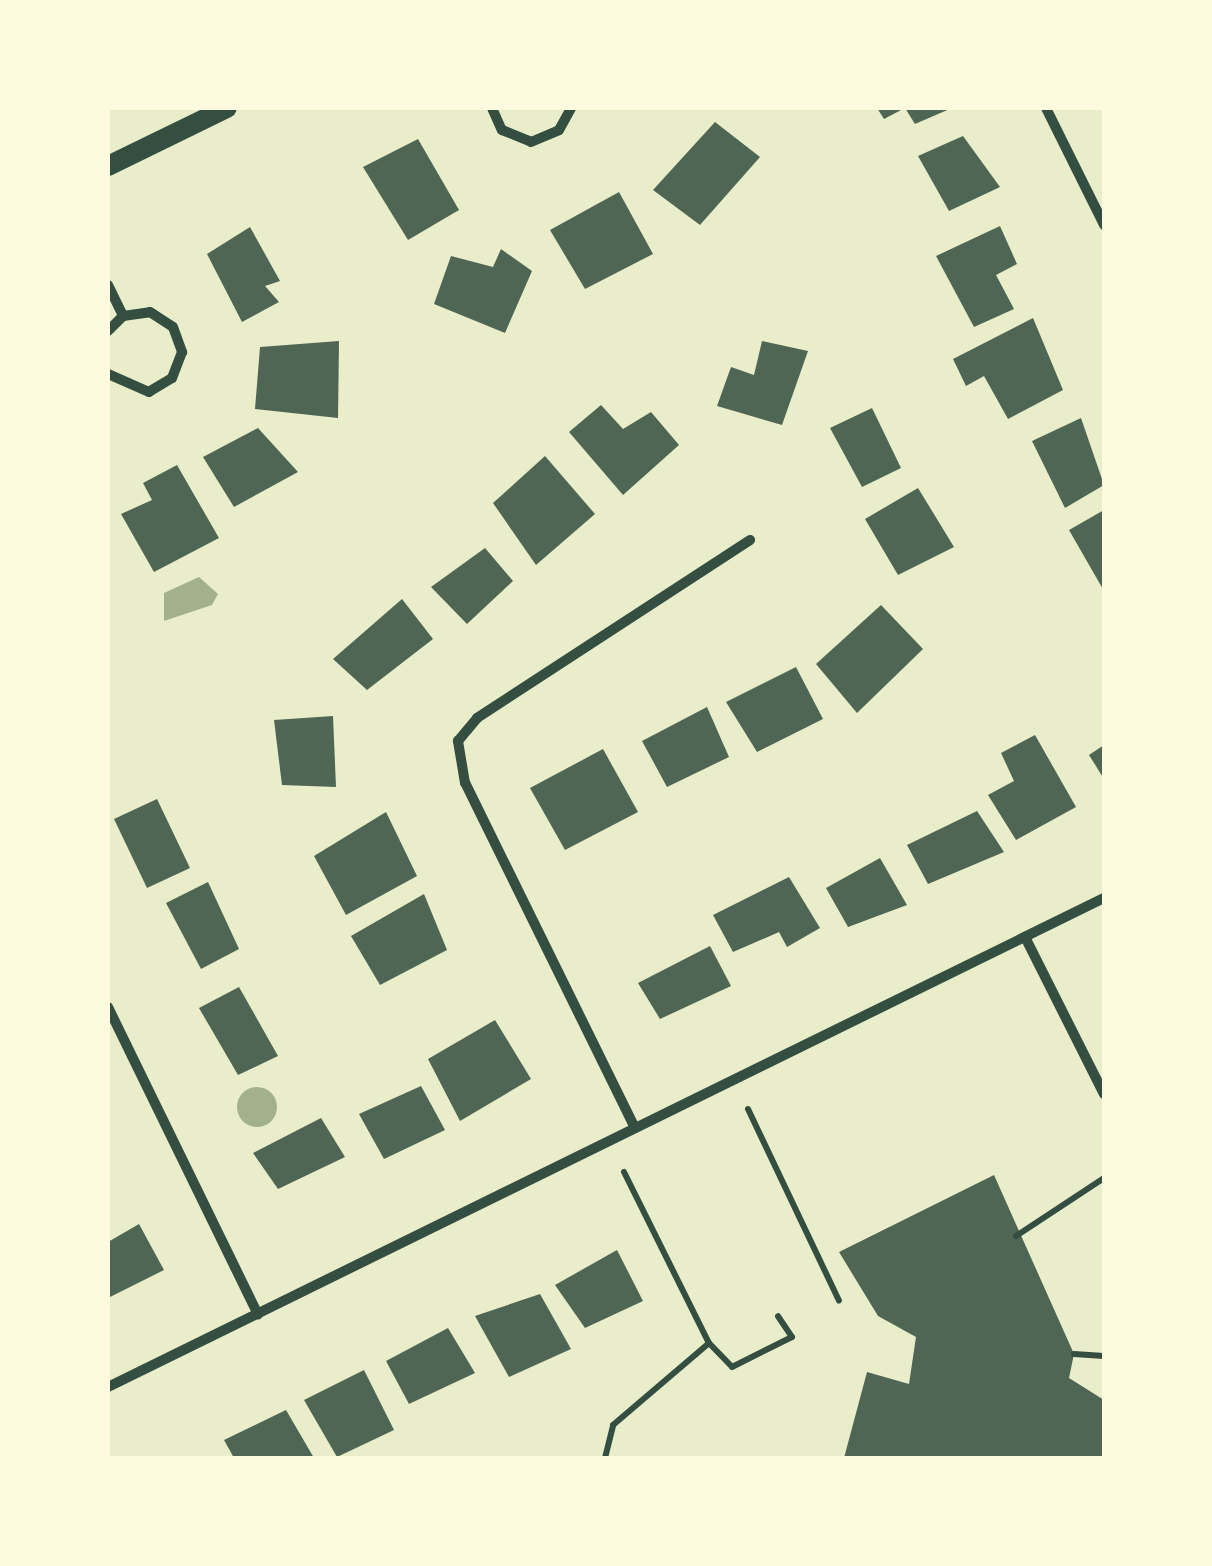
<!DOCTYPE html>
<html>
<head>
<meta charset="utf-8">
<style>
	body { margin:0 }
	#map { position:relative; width:1212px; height:1566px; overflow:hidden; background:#e9edc9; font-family:"PT Serif",serif }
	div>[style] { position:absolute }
	.water>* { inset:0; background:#a3b18a }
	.round { border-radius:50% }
	.building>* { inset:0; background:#4f6655 }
	.path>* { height:6px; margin:-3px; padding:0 3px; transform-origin:3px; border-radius:3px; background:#344e41 }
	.minor>* { height:10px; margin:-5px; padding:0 5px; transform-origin:5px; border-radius:5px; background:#344e41 }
	.secondary>* { height:20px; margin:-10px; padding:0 10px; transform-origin:10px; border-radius:10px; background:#344e41 }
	span { translate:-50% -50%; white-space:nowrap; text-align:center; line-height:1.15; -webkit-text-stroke:10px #fefae0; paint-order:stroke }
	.frame { position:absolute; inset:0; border:110px solid #fefae0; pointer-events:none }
</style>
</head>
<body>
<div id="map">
	<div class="water">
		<i style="clip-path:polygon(199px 577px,218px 594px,212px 605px,164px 621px,164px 593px)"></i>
		<i class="round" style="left:237px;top:1087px;width:40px;height:40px"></i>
	</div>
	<div class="building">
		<i style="clip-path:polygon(877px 108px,905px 108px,884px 119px)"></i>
		<i style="clip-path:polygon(905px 108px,952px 108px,915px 124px)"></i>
		<i style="clip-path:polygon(715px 122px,760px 157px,700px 225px,653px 190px)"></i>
		<i style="clip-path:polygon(963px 136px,1000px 187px,949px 211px,918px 156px)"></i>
		<i style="clip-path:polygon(418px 139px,459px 210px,408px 240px,363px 167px)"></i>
		<i style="clip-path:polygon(619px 192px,653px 254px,585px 289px,550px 230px)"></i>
		<i style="clip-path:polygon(1000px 226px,1017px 264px,996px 275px,1014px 309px,974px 327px,936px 256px)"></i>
		<i style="clip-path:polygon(250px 227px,280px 281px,265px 286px,279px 302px,242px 322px,207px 254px)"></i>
		<i style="clip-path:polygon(501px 249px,532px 271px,505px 333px,434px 304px,451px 256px,493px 267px)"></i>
		<i style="clip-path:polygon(1033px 318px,1063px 390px,1008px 419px,984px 376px,966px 386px,953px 359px)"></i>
		<i style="clip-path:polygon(339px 341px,338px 418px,255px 409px,260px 347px)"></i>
		<i style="clip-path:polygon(762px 341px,808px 351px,782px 425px,717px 406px,731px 367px,754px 375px)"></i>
		<i style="clip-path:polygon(601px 405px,623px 429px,651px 412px,679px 445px,623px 495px,569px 432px)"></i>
		<i style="clip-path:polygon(872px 408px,901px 468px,862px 487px,830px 428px)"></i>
		<i style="clip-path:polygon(1081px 418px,1104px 485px,1065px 508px,1032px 441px)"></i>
		<i style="clip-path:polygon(258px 428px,298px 472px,234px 507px,203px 457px)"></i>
		<i style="clip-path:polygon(545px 456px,595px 514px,536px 565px,493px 503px)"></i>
		<i style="clip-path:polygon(177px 465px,219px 538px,154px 572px,121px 514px,152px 500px,143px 483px)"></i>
		<i style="clip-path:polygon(918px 488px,954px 547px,898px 575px,865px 519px)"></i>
		<i style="clip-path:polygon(1104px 510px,1104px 591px,1069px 530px)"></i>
		<i style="clip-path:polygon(485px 548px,513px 581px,467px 624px,431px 587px)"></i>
		<i style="clip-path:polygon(402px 599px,433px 639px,367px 690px,333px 659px)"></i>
		<i style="clip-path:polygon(881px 605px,923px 649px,857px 713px,816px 664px)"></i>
		<i style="clip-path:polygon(796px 667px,823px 719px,757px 752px,726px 702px)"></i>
		<i style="clip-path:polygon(707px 707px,729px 757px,667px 787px,642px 741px)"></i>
		<i style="clip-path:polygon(333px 716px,336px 787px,282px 785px,274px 720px)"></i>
		<i style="clip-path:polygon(1035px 735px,1076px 807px,1016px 840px,988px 795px,1014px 781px,1001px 753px)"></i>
		<i style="clip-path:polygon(1104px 745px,1104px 779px,1089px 755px)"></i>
		<i style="clip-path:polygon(603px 749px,638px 812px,565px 850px,530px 788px)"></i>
		<i style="clip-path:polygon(157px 799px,190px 868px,147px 888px,114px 819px)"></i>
		<i style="clip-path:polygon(977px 811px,1004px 852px,928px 884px,907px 845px)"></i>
		<i style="clip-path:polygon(386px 812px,417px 876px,346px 915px,314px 856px)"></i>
		<i style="clip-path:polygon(880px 858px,907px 905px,848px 927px,826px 888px)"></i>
		<i style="clip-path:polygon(789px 877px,820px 928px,787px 947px,779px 932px,733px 952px,713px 915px)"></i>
		<i style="clip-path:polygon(208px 882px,239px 949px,201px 969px,166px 903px)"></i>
		<i style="clip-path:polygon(424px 894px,447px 950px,380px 985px,351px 936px)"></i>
		<i style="clip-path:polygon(710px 946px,731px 986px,660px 1019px,638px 983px)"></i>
		<i style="clip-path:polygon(239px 987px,278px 1056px,238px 1075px,199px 1008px)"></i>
		<i style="clip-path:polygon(495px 1020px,531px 1079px,460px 1121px,428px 1059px)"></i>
		<i style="clip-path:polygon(421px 1086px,445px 1130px,384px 1159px,359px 1114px)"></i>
		<i style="clip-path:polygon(321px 1118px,345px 1157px,278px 1189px,253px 1153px)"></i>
		<i style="clip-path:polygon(994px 1175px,1074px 1354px,1069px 1378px,1104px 1400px,1104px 1458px,844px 1458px,867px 1372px,909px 1384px,916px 1337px,878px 1316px,839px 1252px)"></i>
		<i style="clip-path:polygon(139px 1224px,164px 1270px,108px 1298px,108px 1242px)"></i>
		<i style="clip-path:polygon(617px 1250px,643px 1301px,585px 1328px,555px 1285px)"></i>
		<i style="clip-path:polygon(540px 1294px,571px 1349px,509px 1377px,475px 1316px)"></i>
		<i style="clip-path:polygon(448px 1328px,475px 1373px,409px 1404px,386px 1361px)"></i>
		<i style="clip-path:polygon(364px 1370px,394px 1430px,337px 1457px,304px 1400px)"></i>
		<i style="clip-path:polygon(286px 1410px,314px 1458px,234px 1458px,224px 1440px)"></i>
	</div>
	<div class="path">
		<i style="left:748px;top:1109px;width:212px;rotate:64.6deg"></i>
		<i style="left:624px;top:1172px;width:191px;rotate:63.6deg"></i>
		<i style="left:1016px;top:1236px;width:105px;rotate:-33.4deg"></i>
		<i style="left:1074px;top:1354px;width:30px;rotate:4deg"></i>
		<i style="left:605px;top:1458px;width:34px;rotate:-76deg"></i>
		<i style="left:613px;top:1425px;width:126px;rotate:-40.5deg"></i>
		<i style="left:709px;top:1343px;width:33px;rotate:46deg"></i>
		<i style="left:732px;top:1367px;width:67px;rotate:-26.6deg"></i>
		<i style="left:792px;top:1337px;width:25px;rotate:-124deg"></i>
	</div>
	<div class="minor">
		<i style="left:492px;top:108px;width:24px;rotate:66deg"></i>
		<i style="left:502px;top:130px;width:31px;rotate:22deg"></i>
		<i style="left:531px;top:142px;width:30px;rotate:-23deg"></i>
		<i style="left:559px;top:130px;width:25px;rotate:-61deg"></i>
		<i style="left:1046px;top:108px;width:131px;rotate:63.6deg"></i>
		<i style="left:108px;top:285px;width:34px;rotate:64deg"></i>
		<i style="left:108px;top:331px;width:21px;rotate:-45deg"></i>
		<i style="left:123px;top:316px;width:27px;rotate:-8deg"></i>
		<i style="left:150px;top:312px;width:27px;rotate:33deg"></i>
		<i style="left:173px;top:327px;width:27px;rotate:70deg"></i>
		<i style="left:182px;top:352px;width:28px;rotate:111deg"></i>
		<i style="left:172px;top:378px;width:27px;rotate:149deg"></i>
		<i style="left:149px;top:392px;width:45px;rotate:-156.3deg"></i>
		<i style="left:1025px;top:937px;width:176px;rotate:63.3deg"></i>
		<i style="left:108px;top:1007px;width:342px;rotate:64deg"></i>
		<i style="left:635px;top:1128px;width:385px;rotate:-116.2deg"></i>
		<i style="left:465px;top:783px;width:43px;rotate:-99.5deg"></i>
		<i style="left:458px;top:741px;width:30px;rotate:-50deg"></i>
		<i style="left:477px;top:718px;width:326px;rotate:-33.1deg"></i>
		<i style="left:108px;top:1387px;width:1110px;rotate:-26.15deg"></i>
	</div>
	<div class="secondary">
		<i style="left:108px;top:166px;width:132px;rotate:-26deg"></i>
	</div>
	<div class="frame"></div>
</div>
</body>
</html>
